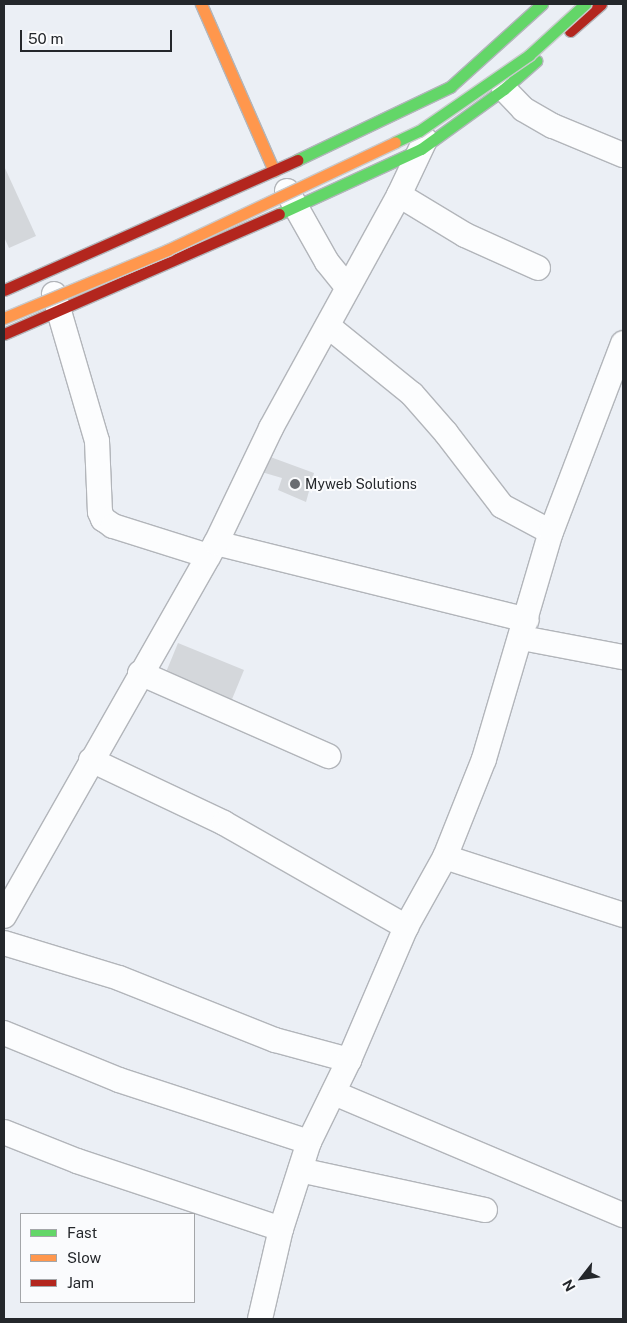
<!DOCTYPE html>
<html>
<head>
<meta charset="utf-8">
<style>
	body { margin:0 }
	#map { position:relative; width:627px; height:1323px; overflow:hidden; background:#ebeff5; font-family:"Public Sans",sans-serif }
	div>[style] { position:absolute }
	.building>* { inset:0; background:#d4d7db }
	.roads { filter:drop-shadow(1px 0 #b2b5ba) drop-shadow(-1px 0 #b2b5ba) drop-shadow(0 1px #b2b5ba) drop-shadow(0 -1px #b2b5ba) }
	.street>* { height:24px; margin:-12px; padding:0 12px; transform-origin:12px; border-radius:12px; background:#fcfdfe }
	.fast>* { height:11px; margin:-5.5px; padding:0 5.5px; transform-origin:5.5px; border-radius:5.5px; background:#63d668 }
	.slow>* { height:11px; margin:-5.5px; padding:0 5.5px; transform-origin:5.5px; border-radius:5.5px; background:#ff974d }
	.jam>* { height:11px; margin:-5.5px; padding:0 5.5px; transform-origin:5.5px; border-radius:5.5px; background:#b3261e }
	.bridges { filter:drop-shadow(1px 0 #c8cacc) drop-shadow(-1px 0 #c8cacc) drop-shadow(0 1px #c8cacc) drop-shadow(0 -1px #c8cacc) }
	.fast-bridge>* { height:11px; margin:-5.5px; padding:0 5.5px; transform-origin:5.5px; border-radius:5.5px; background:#63d668 }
	.slow-bridge>* { height:11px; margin:-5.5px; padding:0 5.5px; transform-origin:5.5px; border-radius:5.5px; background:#ff974d }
	.dots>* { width:14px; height:14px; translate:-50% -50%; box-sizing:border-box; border:2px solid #fafbfd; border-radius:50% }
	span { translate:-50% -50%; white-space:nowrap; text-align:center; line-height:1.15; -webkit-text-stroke:4px #fafbfd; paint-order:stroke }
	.poi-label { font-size:14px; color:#24272b }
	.left { translate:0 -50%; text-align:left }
	.frame { position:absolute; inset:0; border:5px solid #24272b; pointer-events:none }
	.legend { position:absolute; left:20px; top:1213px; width:175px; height:90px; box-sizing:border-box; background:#fafbfd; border:1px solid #a4a6a9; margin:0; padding:6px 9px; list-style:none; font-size:15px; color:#24272b }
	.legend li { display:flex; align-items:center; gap:10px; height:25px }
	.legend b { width:25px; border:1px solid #a4a6a9 }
	.north { position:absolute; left:557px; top:1253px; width:50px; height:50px; -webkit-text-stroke:4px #fafbfd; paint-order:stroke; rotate:240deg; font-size:14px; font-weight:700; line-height:20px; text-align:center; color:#24272b }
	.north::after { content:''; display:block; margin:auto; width:18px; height:22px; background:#24272b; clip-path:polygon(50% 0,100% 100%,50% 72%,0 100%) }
	.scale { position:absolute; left:20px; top:30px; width:152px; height:22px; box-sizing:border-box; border:2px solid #24272b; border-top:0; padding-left:6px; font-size:15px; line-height:18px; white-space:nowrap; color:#24272b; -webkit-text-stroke:4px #fafbfd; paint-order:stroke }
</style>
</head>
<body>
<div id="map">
	<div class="building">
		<i style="clip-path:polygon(4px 166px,36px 236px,9px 248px,4px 237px)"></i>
		<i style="clip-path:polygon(265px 455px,314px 473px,306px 502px,278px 490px,282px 478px,258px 471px)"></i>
		<i style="clip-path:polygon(178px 643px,244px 670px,228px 709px,162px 682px)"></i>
	</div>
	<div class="roads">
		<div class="street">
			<i style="left:504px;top:89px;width:28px;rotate:46deg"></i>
			<i style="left:523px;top:109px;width:34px;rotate:30deg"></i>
			<i style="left:553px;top:126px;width:76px;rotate:22.5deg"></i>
			<i style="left:287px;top:191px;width:81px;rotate:60.6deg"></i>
			<i style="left:327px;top:262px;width:33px;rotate:51deg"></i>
			<i style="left:399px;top:195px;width:77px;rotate:31.2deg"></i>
			<i style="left:465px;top:235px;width:80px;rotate:24.3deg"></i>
			<i style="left:54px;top:294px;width:153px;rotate:73.7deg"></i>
			<i style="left:97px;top:441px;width:71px;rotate:87.6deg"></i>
			<i style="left:100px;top:512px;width:8px;rotate:67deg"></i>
			<i style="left:103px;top:519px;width:12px;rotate:35deg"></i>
			<i style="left:113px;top:526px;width:100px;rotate:17.5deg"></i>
			<i style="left:328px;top:326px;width:108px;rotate:39deg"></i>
			<i style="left:412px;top:394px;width:52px;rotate:48.9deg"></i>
			<i style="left:446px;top:433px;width:92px;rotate:52.5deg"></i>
			<i style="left:502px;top:506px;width:55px;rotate:28deg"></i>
			<i style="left:216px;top:543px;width:320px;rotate:13.9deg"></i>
			<i style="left:522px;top:638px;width:103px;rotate:10.7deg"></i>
			<i style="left:140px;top:673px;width:206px;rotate:23.8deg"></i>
			<i style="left:91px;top:760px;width:147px;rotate:25.3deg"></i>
			<i style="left:224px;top:823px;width:210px;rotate:29.7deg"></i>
			<i style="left:445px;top:857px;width:187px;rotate:18deg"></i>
			<i style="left:4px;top:916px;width:429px;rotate:-60.4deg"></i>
			<i style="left:216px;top:543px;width:127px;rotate:-64.4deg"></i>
			<i style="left:271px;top:428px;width:266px;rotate:-61.2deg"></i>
			<i style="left:399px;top:195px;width:61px;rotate:-64.7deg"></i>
			<i style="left:4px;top:943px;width:120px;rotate:16.9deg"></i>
			<i style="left:119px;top:978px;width:168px;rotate:21.7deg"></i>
			<i style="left:275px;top:1040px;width:77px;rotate:15.1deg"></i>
			<i style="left:4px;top:1033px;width:124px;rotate:22.2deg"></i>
			<i style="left:119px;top:1080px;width:200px;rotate:18.1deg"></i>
			<i style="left:334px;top:1093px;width:314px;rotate:22.9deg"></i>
			<i style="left:4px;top:1132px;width:79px;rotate:21.7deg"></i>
			<i style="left:77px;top:1161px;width:215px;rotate:18.4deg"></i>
			<i style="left:301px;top:1168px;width:9px;rotate:27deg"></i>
			<i style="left:309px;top:1172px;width:180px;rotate:12.2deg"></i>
			<i style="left:260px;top:1319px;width:92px;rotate:-76.9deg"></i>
			<i style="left:281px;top:1229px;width:91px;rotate:-72.2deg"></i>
			<i style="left:309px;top:1142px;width:91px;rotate:-64deg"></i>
			<i style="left:349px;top:1060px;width:145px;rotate:-66.8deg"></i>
			<i style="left:406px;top:927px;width:80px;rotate:-60.9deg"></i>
			<i style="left:445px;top:857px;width:105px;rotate:-68.3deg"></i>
			<i style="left:484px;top:759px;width:237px;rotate:-73.6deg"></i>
			<i style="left:551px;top:532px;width:202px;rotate:-69.1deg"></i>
		</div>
		<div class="fast">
			<i style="left:297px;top:160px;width:170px;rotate:-25.5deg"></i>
			<i style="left:450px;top:87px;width:124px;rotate:-42.1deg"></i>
			<i style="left:279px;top:214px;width:156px;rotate:-24.6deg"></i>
			<i style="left:421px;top:149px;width:102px;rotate:-35.9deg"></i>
			<i style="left:504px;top:89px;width:43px;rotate:-41.2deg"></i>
		</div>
		<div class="slow">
			<i style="left:201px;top:4px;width:182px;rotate:66.4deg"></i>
		</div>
		<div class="jam">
			<i style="left:570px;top:31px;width:41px;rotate:-41.1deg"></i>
			<i style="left:4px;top:290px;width:321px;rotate:-23.9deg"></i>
			<i style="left:4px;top:334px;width:300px;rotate:-23.6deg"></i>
		</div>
	</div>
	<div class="bridges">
		<div class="fast-bridge">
			<i style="left:395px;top:142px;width:26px;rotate:-25deg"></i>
			<i style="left:419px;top:131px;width:134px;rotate:-34.6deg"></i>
			<i style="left:529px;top:55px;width:76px;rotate:-42.3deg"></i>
		</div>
		<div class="slow-bridge">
			<i style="left:4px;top:318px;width:177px;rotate:-22.6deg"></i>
			<i style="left:167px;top:250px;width:252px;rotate:-25.3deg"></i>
		</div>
	</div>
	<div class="dots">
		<i style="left:295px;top:484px;background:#6a6d72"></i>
	</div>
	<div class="poi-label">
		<span class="left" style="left:305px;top:484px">Myweb Solutions</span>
	</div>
	<div class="frame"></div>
	<ul class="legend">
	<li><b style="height:6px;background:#63d668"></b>Fast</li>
	<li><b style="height:6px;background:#ff974d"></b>Slow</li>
	<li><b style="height:6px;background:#b3261e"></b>Jam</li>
	</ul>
	<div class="north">N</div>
	<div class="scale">50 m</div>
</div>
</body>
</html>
